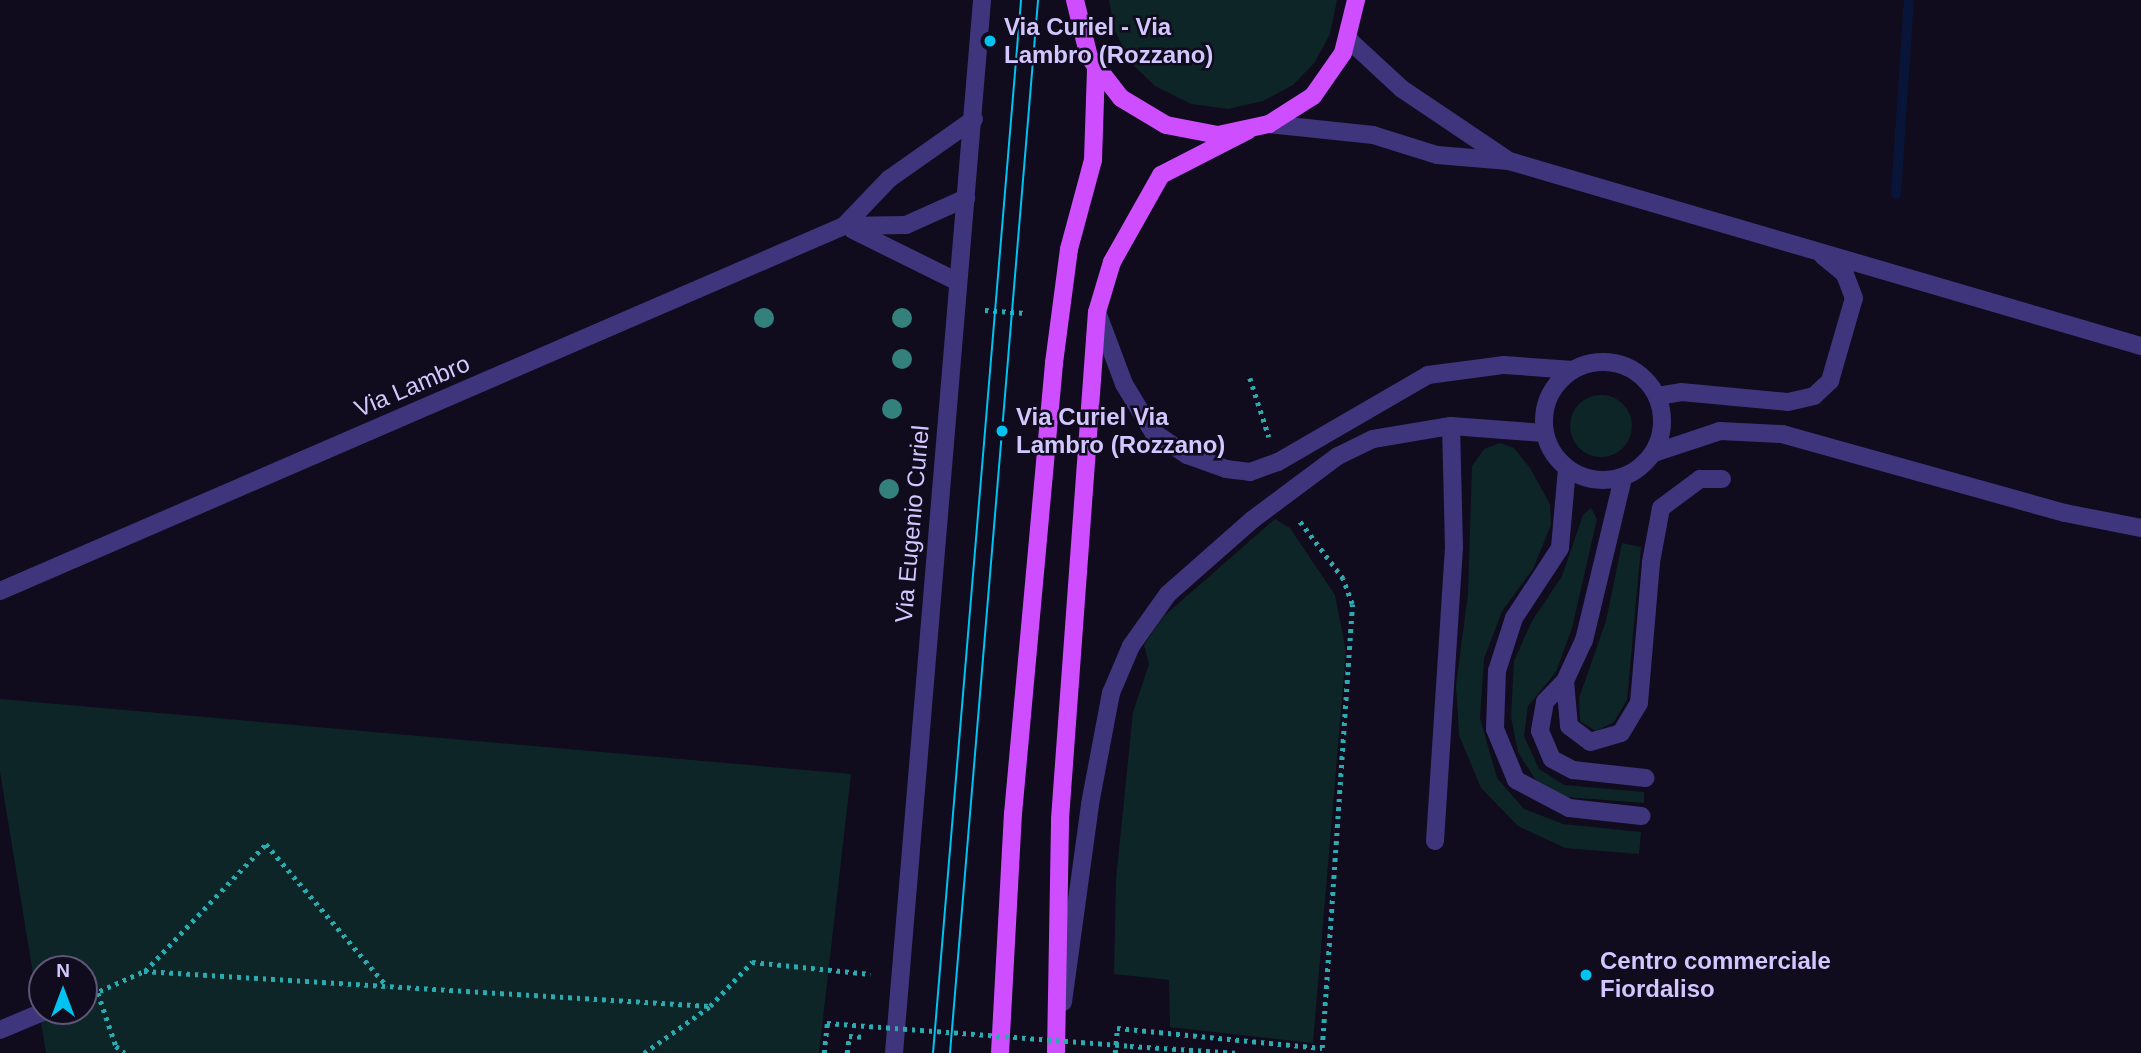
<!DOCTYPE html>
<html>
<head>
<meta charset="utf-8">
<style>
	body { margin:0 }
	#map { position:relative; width:2141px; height:1053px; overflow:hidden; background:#100b1d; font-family:Helvetica,sans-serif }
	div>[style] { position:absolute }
	.green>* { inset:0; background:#0e2527 }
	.round { border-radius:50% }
	.stream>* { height:10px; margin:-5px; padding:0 5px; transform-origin:5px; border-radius:5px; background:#081539 }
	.path>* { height:4.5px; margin-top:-2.25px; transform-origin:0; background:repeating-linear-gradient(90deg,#2baaaf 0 3.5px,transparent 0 8.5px) }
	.minor>* { height:18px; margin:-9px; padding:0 9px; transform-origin:9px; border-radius:9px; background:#3f357d }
	.minor>.ring { margin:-9px; padding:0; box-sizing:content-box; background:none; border:18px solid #3f357d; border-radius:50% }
	.major>* { height:18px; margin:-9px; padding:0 9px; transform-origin:9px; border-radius:9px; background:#ce4eff }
	.tram>* { height:2px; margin:-1px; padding:0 1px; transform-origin:1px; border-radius:1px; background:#00c3f2 }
	.path-bridge>* { height:4.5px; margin-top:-2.25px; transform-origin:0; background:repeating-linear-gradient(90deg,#2baaaf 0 3.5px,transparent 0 8.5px) }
	.trees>* { width:20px; height:20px; margin:-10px; border-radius:50%; background:#34807c }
	.dots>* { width:19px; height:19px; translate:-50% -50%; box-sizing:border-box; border:4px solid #100b1d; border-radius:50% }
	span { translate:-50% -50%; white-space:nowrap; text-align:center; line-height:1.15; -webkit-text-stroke:5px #100b1d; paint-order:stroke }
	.poi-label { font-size:24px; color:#d3c7ff; font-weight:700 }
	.left { translate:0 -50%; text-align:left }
	.street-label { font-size:24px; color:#d3c7ff }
	.north { position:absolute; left:28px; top:955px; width:70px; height:70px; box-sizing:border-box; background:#100b1d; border:2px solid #5e5677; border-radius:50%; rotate:0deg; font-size:19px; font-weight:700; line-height:28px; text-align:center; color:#d3c7ff }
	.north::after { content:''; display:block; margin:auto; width:24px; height:32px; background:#00c3f2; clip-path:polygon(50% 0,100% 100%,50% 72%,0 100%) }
</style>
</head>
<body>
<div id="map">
	<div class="green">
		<i style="clip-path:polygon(1109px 0,1337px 0,1330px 34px,1315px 62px,1293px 85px,1263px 101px,1228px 109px,1191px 104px,1155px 86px,1131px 63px,1114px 29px)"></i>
		<i class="round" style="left:1570px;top:395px;width:62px;height:62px"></i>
		<i style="clip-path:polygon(1500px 443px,1514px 448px,1530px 468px,1550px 504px,1551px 525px,1533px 569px,1502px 611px,1484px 659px,1480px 718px,1497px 778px,1524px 809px,1563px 824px,1641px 832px,1639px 854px,1565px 848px,1518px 826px,1481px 788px,1459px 735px,1456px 685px,1468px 594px,1472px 466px,1484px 449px)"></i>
		<i style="clip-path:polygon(1591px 508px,1597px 519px,1572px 628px,1556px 672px,1528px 706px,1524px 736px,1539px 769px,1564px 785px,1644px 792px,1644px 803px,1565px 797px,1537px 782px,1518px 752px,1511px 717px,1514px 661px,1532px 621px,1562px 576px,1583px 515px)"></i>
		<i style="clip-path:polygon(1275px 519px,1290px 528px,1335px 595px,1346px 651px,1313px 1043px,1170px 1027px,1169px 980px,1114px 974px,1116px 879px,1133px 712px,1149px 664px,1144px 645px,1164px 616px)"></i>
		<i style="clip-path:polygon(1622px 543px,1641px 547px,1627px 700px,1614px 722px,1596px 731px,1580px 721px,1579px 698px,1606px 621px)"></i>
		<i style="clip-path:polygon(evenodd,0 699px,851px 774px,819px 1053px,46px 1053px,0 772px,0 699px,42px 969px,84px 969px,84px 1011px,42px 1011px,42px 969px)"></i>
	</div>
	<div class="stream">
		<i style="left:1896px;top:194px;width:194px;rotate:-86.2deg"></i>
	</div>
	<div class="path">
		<i style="left:985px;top:310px;width:40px;rotate:4.3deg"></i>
		<i style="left:1250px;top:378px;width:62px;rotate:72.1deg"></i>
		<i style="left:145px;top:971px;width:175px;rotate:-46.4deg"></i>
		<i style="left:266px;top:844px;width:187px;rotate:49.6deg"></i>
		<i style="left:98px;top:993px;width:56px;rotate:71.2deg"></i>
		<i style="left:116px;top:1046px;width:11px;rotate:38deg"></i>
		<i style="left:84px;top:998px;width:66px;rotate:-24.2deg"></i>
		<i style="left:144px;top:971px;width:567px;rotate:3.54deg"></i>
		<i style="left:710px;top:1006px;width:61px;rotate:-46.3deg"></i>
		<i style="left:752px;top:962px;width:119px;rotate:5.8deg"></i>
		<i style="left:1130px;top:1046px;width:109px;rotate:3.7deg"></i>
		<i style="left:644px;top:1053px;width:80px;rotate:-35.3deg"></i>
		<i style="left:824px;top:1053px;width:30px;rotate:-84deg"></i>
		<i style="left:847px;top:1053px;width:17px;rotate:-83deg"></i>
		<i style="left:849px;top:1036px;width:17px;rotate:3deg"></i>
		<i style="left:1115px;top:1053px;width:25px;rotate:-85deg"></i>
		<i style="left:1117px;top:1028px;width:206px;rotate:5.6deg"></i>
		<i style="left:1322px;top:1048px;width:445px;rotate:-86.1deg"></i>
		<i style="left:1352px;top:604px;width:27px;rotate:-110deg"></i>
		<i style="left:1343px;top:579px;width:76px;rotate:-127deg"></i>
	</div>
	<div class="minor">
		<i style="left:1349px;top:40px;width:72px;rotate:42.8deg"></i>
		<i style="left:1402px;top:89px;width:125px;rotate:33.9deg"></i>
		<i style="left:1269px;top:124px;width:105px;rotate:6deg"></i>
		<i style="left:1373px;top:135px;width:67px;rotate:17.4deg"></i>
		<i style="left:1437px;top:155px;width:72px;rotate:4.8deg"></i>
		<i style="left:1509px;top:161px;width:659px;rotate:16.32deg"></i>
		<i style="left:844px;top:226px;width:65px;rotate:-46.2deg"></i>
		<i style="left:889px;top:179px;width:104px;rotate:-35.2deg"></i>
		<i style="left:853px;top:230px;width:115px;rotate:26.3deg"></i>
		<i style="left:1097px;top:312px;width:77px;rotate:69.4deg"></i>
		<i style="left:1124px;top:384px;width:56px;rotate:58.9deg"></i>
		<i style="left:1153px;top:432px;width:41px;rotate:34.1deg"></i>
		<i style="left:1187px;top:455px;width:41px;rotate:19.7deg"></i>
		<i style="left:1226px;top:469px;width:24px;rotate:7deg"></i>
		<i style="left:1250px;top:472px;width:30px;rotate:-20deg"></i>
		<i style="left:1278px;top:462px;width:173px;rotate:-30.1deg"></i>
		<i style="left:1428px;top:375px;width:77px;rotate:-7.5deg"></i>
		<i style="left:1504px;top:365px;width:69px;rotate:4.1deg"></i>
		<i class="ring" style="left:1544px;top:362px;width:100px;height:100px"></i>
		<i style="left:1657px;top:396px;width:24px;rotate:-9deg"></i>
		<i style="left:1681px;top:392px;width:107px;rotate:5.3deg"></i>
		<i style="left:1788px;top:402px;width:27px;rotate:-13deg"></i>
		<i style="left:1814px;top:396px;width:22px;rotate:-43deg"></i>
		<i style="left:1830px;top:381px;width:86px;rotate:-73.9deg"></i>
		<i style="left:1854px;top:298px;width:26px;rotate:-111deg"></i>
		<i style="left:1845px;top:274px;width:28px;rotate:-141deg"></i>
		<i style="left:1654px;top:453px;width:70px;rotate:-18.4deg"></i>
		<i style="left:1720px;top:431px;width:62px;rotate:2.8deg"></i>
		<i style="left:1782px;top:434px;width:294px;rotate:15.6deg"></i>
		<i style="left:2065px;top:513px;width:77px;rotate:11.2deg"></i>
		<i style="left:1567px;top:469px;width:79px;rotate:95.1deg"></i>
		<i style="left:1560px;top:548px;width:84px;rotate:123.3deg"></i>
		<i style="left:1514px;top:618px;width:56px;rotate:107.8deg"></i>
		<i style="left:1497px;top:671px;width:58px;rotate:92deg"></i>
		<i style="left:1495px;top:729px;width:55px;rotate:67.6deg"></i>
		<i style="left:1516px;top:780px;width:60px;rotate:27.8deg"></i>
		<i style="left:1569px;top:808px;width:73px;rotate:6.3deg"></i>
		<i style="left:1623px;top:478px;width:167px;rotate:103.5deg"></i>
		<i style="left:1584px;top:640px;width:45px;rotate:114.9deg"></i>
		<i style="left:1565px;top:681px;width:29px;rotate:134deg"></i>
		<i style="left:1545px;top:702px;width:29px;rotate:100deg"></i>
		<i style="left:1540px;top:731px;width:30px;rotate:67deg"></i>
		<i style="left:1552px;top:759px;width:24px;rotate:28deg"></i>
		<i style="left:1573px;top:770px;width:73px;rotate:6.3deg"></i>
		<i style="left:0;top:591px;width:920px;rotate:-23.39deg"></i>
		<i style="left:844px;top:226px;width:62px;rotate:-0.9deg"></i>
		<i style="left:906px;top:225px;width:66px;rotate:-24.2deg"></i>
		<i style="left:1565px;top:681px;width:45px;rotate:84.9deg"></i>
		<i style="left:1569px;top:726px;width:26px;rotate:37deg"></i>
		<i style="left:1590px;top:742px;width:32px;rotate:-16deg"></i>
		<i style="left:1621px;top:733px;width:35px;rotate:-59deg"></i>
		<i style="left:1639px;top:703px;width:142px;rotate:-85.1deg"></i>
		<i style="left:1651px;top:562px;width:55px;rotate:-79.5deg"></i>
		<i style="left:1661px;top:508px;width:49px;rotate:-36.6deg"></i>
		<i style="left:1700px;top:479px;width:22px"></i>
		<i style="left:1435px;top:841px;width:294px;rotate:-86.3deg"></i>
		<i style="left:1454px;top:548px;width:122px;rotate:-91.4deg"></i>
		<i style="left:1063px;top:1002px;width:200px;rotate:-82.2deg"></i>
		<i style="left:1090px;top:804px;width:113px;rotate:-79.3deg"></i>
		<i style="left:1111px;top:693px;width:51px;rotate:-66.9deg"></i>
		<i style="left:1131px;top:646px;width:64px;rotate:-54.6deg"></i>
		<i style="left:1168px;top:594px;width:112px;rotate:-41.4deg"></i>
		<i style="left:1252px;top:520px;width:107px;rotate:-36.7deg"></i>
		<i style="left:1338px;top:456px;width:39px;rotate:-26deg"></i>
		<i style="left:1373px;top:439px;width:79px;rotate:-9.5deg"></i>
		<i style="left:1451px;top:426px;width:93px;rotate:4.3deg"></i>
		<i style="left:0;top:1030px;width:49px;rotate:-22.9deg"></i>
		<i style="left:894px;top:1053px;width:1057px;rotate:-85.22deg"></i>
	</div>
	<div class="major">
		<i style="left:1075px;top:0;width:59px;rotate:76.2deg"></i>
		<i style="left:1089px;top:57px;width:52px;rotate:52deg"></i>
		<i style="left:1121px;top:98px;width:52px;rotate:31deg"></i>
		<i style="left:1166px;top:125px;width:53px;rotate:10.9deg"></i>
		<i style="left:1218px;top:135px;width:52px;rotate:-12.2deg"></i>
		<i style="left:1269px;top:124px;width:52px;rotate:-32.5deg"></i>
		<i style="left:1313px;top:96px;width:52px;rotate:-55.1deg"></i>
		<i style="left:1343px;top:53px;width:55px;rotate:-76.2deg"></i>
		<i style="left:1000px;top:1053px;width:239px;rotate:-86.9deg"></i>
		<i style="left:1013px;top:814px;width:453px;rotate:-84.8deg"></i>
		<i style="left:1054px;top:363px;width:115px;rotate:-82.5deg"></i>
		<i style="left:1069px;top:249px;width:92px;rotate:-74.9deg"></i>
		<i style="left:1093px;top:160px;width:92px;rotate:-88.1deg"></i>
		<i style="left:1056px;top:1053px;width:234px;rotate:-89deg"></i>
		<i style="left:1060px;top:819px;width:508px;rotate:-85.83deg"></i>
		<i style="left:1097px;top:312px;width:52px;rotate:-73.3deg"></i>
		<i style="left:1112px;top:262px;width:100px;rotate:-60.6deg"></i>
		<i style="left:1161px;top:175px;width:97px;rotate:-27.1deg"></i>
	</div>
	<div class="tram">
		<i style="left:933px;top:1053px;width:1057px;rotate:-85.22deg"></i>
		<i style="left:950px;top:1053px;width:1057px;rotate:-85.22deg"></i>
	</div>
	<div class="path-bridge">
		<i style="left:827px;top:1023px;width:304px;rotate:4.3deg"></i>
	</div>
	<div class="trees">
		<i style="left:764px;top:318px"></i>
		<i style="left:902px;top:318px"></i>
		<i style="left:902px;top:359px"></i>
		<i style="left:892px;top:409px"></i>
		<i style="left:889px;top:489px"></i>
	</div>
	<div class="dots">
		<i style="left:990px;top:41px;background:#00c3f2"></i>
		<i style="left:1002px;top:431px;background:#00c3f2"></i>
		<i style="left:1586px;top:975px;background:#00c3f2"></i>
	</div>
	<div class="poi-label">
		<span class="left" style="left:1004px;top:41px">Via Curiel - Via<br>Lambro (Rozzano)</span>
		<span class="left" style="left:1016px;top:431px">Via Curiel Via<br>Lambro (Rozzano)</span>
		<span class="left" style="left:1600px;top:975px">Centro commerciale<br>Fiordaliso</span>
	</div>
	<div class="street-label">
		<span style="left:412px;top:386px;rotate:-23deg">Via Lambro</span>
		<span style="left:912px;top:524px;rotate:-85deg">Via Eugenio Curiel</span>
	</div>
	<div class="north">N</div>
</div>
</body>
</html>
